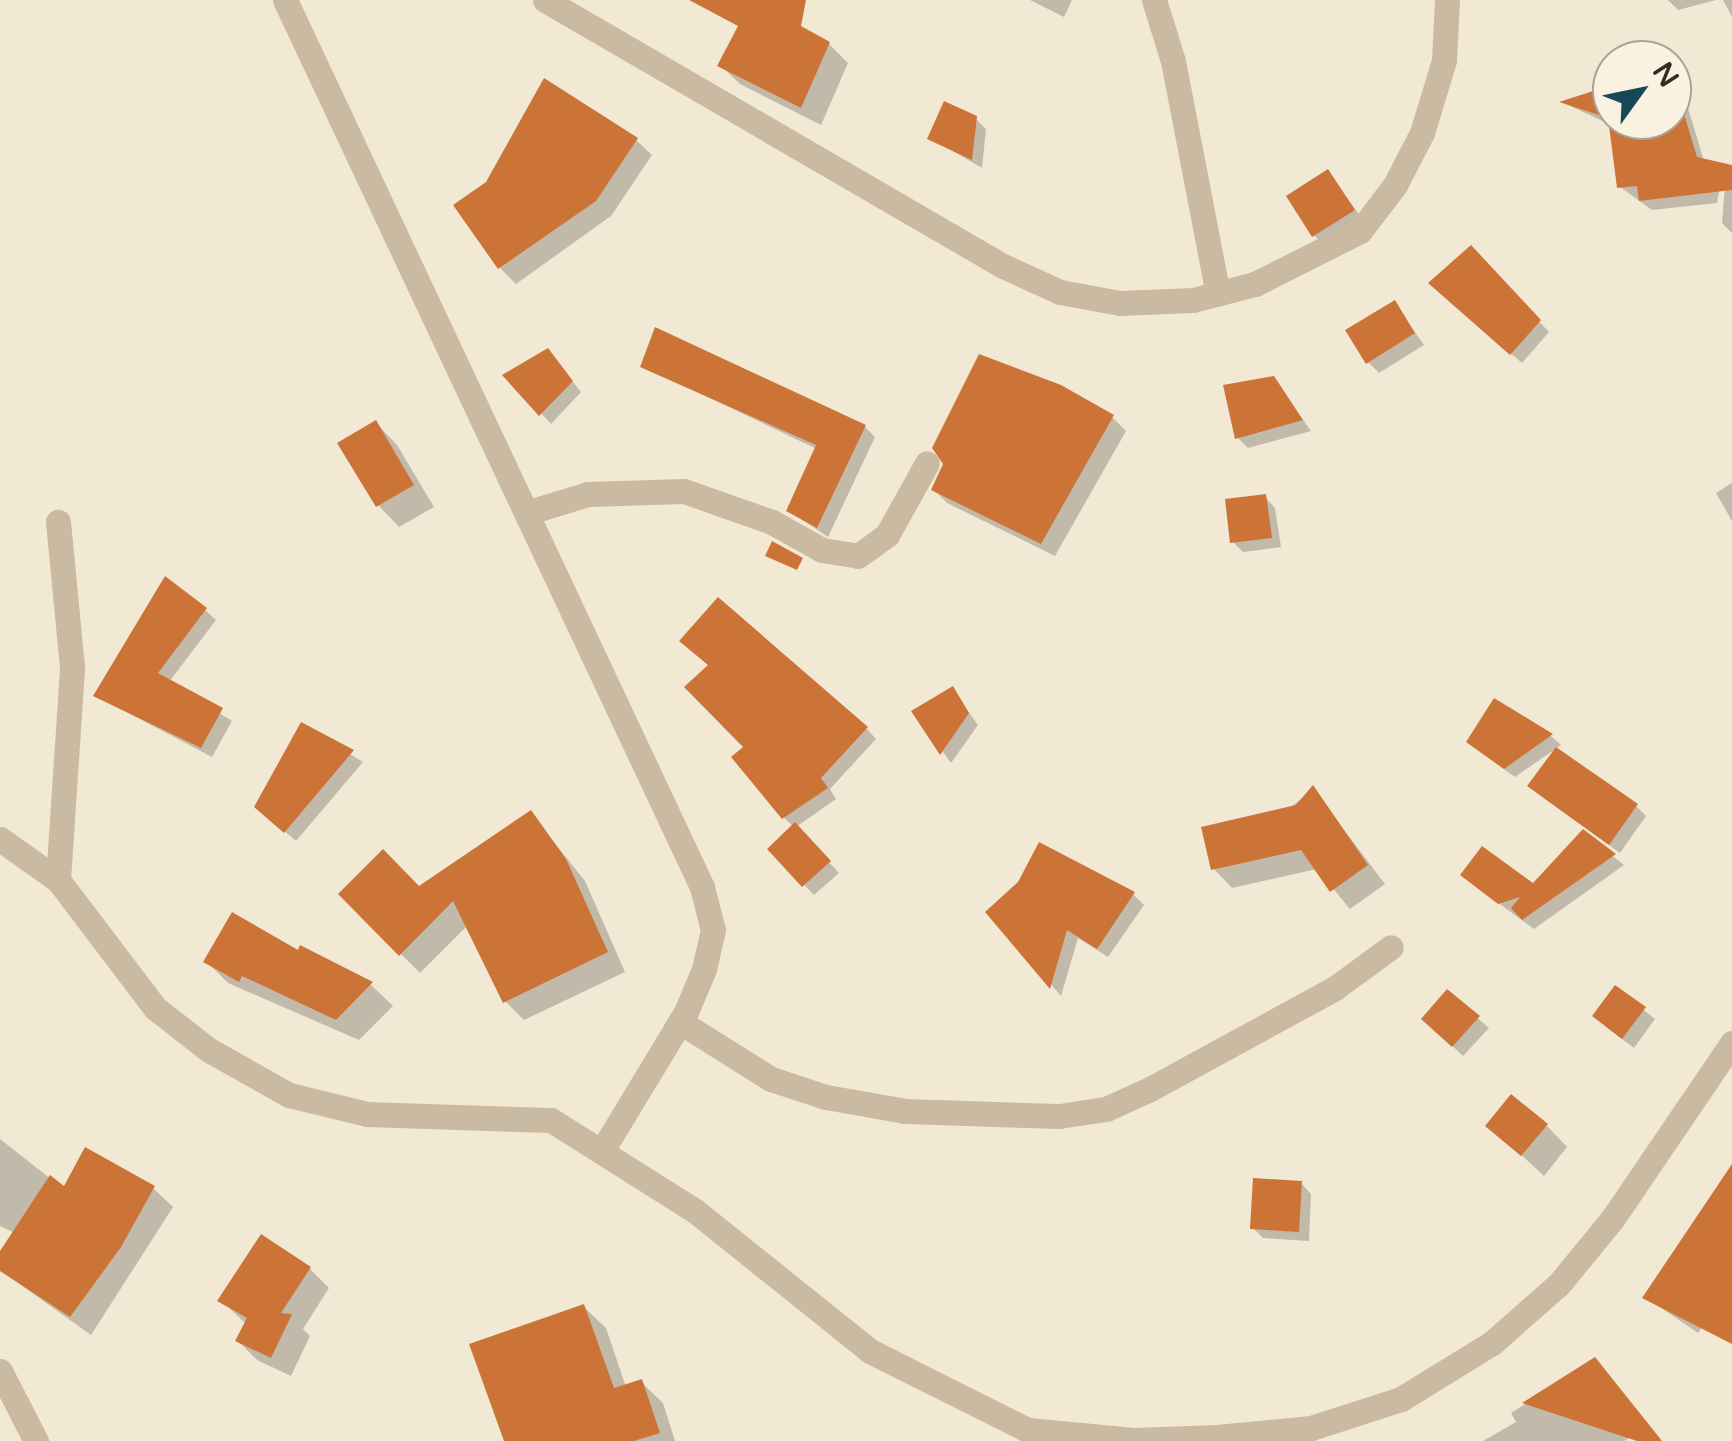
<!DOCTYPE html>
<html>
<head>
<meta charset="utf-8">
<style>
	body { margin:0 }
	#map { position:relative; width:1732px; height:1441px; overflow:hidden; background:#f2e9d5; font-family:"Varela Round",sans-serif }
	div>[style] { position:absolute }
	.shadow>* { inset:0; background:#0003 }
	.building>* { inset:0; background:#cc7438 }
	.minor>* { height:25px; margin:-12.5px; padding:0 12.5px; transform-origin:12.5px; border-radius:12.5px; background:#cabaa1 }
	span { translate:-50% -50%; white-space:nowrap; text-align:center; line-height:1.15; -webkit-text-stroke:10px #f9f2e1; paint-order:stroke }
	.north { position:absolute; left:1592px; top:40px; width:100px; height:100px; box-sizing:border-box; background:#f9f2e1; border:2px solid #aaa295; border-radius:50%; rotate:57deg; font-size:28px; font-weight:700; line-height:40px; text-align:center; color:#332b24 }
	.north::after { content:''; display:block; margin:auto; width:35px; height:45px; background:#184856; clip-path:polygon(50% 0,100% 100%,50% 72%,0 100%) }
</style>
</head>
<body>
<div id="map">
	<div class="shadow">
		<i style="clip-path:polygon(1030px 0,1072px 0,1064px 17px)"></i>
		<i style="clip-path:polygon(1668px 0,1716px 0,1678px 10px)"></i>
		<i style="clip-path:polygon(1723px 0,1732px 0,1732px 17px)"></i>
		<i style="clip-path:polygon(829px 44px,848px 63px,821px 125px,740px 84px,720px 65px)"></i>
		<i style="clip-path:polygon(1675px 87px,1685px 98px,1704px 161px,1722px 175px,1717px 203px,1652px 210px,1620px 187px,1611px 125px,1564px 103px,1612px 88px,1612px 120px,1672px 120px)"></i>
		<i style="clip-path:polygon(975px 118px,986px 129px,982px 168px,930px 138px)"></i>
		<i style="clip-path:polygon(636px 140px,652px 155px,611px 216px,516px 284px,500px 268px)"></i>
		<i style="clip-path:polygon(1328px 172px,1364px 221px,1325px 246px,1314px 235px)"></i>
		<i style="clip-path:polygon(1726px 172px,1732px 172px,1732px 233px,1722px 223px)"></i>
		<i style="clip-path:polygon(1471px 249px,1549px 332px,1522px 363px,1442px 294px)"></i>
		<i style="clip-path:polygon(1394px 303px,1424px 345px,1379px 373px,1368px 362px)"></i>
		<i style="clip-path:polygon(548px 351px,581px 392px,551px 424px,506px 375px)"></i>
		<i style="clip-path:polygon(642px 366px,865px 427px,875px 437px,828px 537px,789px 511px,817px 449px)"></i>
		<i style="clip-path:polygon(1273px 378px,1311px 431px,1248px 448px,1238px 438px)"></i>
		<i style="clip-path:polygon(1112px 417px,1126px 431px,1055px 556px,947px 503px,934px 490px)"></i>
		<i style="clip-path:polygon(376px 423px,397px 445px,434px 507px,399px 527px,378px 505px)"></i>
		<i style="clip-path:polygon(1732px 483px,1732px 521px,1716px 493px)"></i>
		<i style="clip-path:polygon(1265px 497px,1275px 508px,1281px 547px,1243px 552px,1233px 542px)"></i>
		<i style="clip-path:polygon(205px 610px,216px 620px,169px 682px,232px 721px,212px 757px,96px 696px)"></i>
		<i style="clip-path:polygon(952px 689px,978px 725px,951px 763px,914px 712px)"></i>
		<i style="clip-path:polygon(1495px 701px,1551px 736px,1561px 745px,1515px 777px,1480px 752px)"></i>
		<i style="clip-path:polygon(302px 725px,363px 762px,296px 841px,268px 817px)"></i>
		<i style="clip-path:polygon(866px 728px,876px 739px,830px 789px,836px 799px,796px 827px,839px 873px,814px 895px,770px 849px,794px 827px,784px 818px)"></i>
		<i style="clip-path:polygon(1313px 789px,1385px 884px,1350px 909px,1317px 869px,1232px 888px,1214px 869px)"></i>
		<i style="clip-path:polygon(1541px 796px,1636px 806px,1646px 816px,1620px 853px)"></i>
		<i style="clip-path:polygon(531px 814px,585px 881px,625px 972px,524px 1020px,505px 1001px,468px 925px,420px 973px,341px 894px,419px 889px)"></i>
		<i style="clip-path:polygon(1583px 832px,1624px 865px,1534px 929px,1474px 885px,1533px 887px)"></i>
		<i style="clip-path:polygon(1133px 894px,1144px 905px,1108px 957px,1078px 938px,1061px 996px,988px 912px)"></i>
		<i style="clip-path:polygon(301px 949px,371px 985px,393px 1006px,359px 1040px,228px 983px,206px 961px)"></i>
		<i style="clip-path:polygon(1616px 988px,1655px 1019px,1634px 1048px,1605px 1026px)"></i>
		<i style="clip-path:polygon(1447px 992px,1489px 1028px,1463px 1056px,1424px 1019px)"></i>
		<i style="clip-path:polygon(1489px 1125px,1546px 1125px,1567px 1147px,1544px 1176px)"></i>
		<i style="clip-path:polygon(0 1139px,65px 1190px,153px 1188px,173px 1207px,91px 1335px,0 1270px,0 1256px,15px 1233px,0 1226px)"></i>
		<i style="clip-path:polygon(1301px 1183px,1311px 1194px,1309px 1241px,1263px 1238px,1253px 1228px)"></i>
		<i style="clip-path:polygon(1732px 1186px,1732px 1288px,1698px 1333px,1645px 1297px)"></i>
		<i style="clip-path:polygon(310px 1269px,329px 1288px,303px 1329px,310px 1336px,291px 1376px,257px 1360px,238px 1341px,246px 1324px,221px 1300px)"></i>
		<i style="clip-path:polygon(584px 1307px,606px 1328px,626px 1387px,641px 1382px,663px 1403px,675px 1441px,506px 1441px)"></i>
		<i style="clip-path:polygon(1594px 1361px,1650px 1426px,1624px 1441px,1483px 1441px,1516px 1422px,1511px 1413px)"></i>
	</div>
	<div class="building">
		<i style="clip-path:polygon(689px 0,806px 0,801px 26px,830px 42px,801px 108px,717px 66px,738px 26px)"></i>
		<i style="clip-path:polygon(544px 78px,638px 138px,596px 201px,498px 269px,453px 205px,486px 182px)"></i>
		<i style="clip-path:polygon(1675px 84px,1697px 157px,1732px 165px,1732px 190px,1639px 201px,1637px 186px,1617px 188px,1608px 118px,1559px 102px,1612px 85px,1612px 120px,1672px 120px)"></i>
		<i style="clip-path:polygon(944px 101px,977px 116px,972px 160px,927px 139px)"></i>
		<i style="clip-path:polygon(1328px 169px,1355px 210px,1312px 237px,1286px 196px)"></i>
		<i style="clip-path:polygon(1471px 245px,1541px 320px,1510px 355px,1428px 283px)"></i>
		<i style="clip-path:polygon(1395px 300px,1415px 333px,1366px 364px,1345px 330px)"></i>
		<i style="clip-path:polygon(655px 327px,866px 425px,817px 528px,786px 511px,816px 445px,640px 367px)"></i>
		<i style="clip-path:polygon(548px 348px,573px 381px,539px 416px,502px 375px)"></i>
		<i style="clip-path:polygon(979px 354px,1061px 385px,1114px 415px,1041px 544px,931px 490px,943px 464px,932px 448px)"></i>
		<i style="clip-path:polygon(1274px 376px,1303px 420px,1235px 439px,1223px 385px)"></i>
		<i style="clip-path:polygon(376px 420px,414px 485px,376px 507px,337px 443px)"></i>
		<i style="clip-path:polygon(1266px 494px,1272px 538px,1230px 543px,1225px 499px)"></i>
		<i style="clip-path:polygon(772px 541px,803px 558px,797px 570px,765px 556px)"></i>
		<i style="clip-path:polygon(165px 576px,207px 608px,158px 673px,223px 708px,201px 748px,93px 696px)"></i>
		<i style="clip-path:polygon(718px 597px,868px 727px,821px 778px,828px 788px,782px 819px,731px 757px,743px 747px,684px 687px,708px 665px,679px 641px)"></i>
		<i style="clip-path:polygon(953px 686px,969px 713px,940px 755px,911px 711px)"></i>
		<i style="clip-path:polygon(1494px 698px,1553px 734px,1504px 769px,1466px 742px)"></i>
		<i style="clip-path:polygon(301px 722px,354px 750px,284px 833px,254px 807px)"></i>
		<i style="clip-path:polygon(1556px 747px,1638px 804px,1609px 845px,1527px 786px)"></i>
		<i style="clip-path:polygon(1313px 785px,1368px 865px,1330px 892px,1301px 850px,1211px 870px,1201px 827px,1296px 805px)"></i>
		<i style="clip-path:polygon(531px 810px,566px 859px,608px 952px,503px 1003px,453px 901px,399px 956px,338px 894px,383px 849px,419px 886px)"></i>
		<i style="clip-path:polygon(795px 822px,831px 861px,802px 887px,767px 849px)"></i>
		<i style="clip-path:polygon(1583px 829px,1616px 854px,1522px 920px,1511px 908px,1520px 897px,1498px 904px,1460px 875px,1482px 846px,1533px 883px)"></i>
		<i style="clip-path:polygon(1039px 842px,1135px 892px,1097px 949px,1067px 930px,1050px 989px,985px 912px,1018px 882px)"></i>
		<i style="clip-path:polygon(232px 912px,298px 950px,300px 945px,373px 982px,336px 1020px,242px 976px,239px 982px,203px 962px)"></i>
		<i style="clip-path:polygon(1615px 985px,1646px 1007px,1622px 1039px,1592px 1016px)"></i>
		<i style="clip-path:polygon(1447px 989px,1480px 1016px,1452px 1047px,1421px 1019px)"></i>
		<i style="clip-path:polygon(1511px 1094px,1548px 1124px,1521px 1156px,1485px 1126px)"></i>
		<i style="clip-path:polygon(85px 1147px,155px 1186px,121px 1247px,70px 1317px,0 1271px,0 1251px,50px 1175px,64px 1186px)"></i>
		<i style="clip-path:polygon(1732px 1164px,1732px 1344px,1642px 1298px)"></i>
		<i style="clip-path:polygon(1253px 1178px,1302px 1181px,1299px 1232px,1250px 1229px)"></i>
		<i style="clip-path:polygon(261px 1234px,311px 1267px,281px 1313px,292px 1314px,271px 1358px,235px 1341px,247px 1318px,217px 1301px)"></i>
		<i style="clip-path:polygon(584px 1304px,614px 1388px,642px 1379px,660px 1433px,634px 1441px,504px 1441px,469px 1344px)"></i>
		<i style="clip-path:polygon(1595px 1357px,1662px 1441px,1637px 1441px,1522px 1403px)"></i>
	</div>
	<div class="minor">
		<i style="left:285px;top:0;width:980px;rotate:64.82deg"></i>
		<i style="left:702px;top:887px;width:44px;rotate:75.7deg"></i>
		<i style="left:713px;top:930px;width:40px;rotate:103deg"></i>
		<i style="left:704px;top:969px;width:47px;rotate:112.7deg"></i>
		<i style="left:686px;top:1012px;width:160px;rotate:121.2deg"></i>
		<i style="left:545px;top:0;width:530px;rotate:30.15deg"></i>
		<i style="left:1003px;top:266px;width:63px;rotate:24.5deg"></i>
		<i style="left:1060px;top:292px;width:61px;rotate:10.4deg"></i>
		<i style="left:1120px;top:303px;width:73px;rotate:-2.4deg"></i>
		<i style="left:1193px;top:300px;width:64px;rotate:-14.5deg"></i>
		<i style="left:1255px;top:284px;width:118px;rotate:-26.8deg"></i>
		<i style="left:1360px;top:231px;width:58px;rotate:-52.7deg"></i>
		<i style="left:1395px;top:185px;width:59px;rotate:-62.6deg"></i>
		<i style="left:1422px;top:133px;width:76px;rotate:-73.2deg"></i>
		<i style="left:1444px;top:60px;width:60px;rotate:-87.1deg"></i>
		<i style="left:1154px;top:0;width:64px;rotate:72.7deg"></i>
		<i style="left:1173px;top:61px;width:237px;rotate:79.1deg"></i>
		<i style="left:529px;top:512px;width:62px;rotate:-17deg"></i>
		<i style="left:588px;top:494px;width:96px;rotate:-1.8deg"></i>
		<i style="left:684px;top:491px;width:93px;rotate:19.4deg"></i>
		<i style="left:772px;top:522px;width:57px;rotate:29.2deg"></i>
		<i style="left:822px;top:550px;width:36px;rotate:9deg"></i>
		<i style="left:858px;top:556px;width:36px;rotate:-36deg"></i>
		<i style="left:887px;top:535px;width:82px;rotate:-60.9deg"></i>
		<i style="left:0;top:839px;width:71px;rotate:35.3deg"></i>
		<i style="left:58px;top:880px;width:161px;rotate:52.8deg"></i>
		<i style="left:155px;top:1008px;width:68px;rotate:37.9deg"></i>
		<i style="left:209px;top:1050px;width:92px;rotate:29.4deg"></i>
		<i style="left:289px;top:1095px;width:80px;rotate:13.7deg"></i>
		<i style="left:367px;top:1114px;width:184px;rotate:1.9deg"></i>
		<i style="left:551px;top:1120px;width:169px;rotate:32.2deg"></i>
		<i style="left:694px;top:1210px;width:226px;rotate:38.7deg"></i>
		<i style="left:870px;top:1351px;width:177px;rotate:26.6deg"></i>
		<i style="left:1028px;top:1430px;width:106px;rotate:5.4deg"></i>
		<i style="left:1134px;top:1440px;width:83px;rotate:-2.1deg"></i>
		<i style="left:1217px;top:1437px;width:94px;rotate:-5.5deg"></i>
		<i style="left:1311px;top:1428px;width:95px;rotate:-17.9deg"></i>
		<i style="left:1401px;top:1399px;width:107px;rotate:-31.6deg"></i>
		<i style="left:1492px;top:1343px;width:89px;rotate:-41.4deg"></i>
		<i style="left:1559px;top:1284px;width:85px;rotate:-50.7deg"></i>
		<i style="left:1613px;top:1218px;width:212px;rotate:-55.8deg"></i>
		<i style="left:58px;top:880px;width:213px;rotate:-86.2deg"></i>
		<i style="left:72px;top:667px;width:146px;rotate:-95.5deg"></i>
		<i style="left:680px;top:1022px;width:107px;rotate:32.1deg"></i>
		<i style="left:771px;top:1079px;width:58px;rotate:18.1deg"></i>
		<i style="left:826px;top:1097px;width:80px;rotate:10deg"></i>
		<i style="left:905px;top:1111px;width:154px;rotate:1.9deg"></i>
		<i style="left:1059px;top:1116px;width:48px;rotate:-8.5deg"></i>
		<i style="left:1106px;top:1109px;width:48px;rotate:-24.4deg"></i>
		<i style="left:1150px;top:1089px;width:211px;rotate:-28.6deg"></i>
		<i style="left:1335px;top:988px;width:69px;rotate:-36.2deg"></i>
		<i style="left:0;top:1371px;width:79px;rotate:62.8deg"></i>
	</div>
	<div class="north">N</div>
</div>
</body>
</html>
